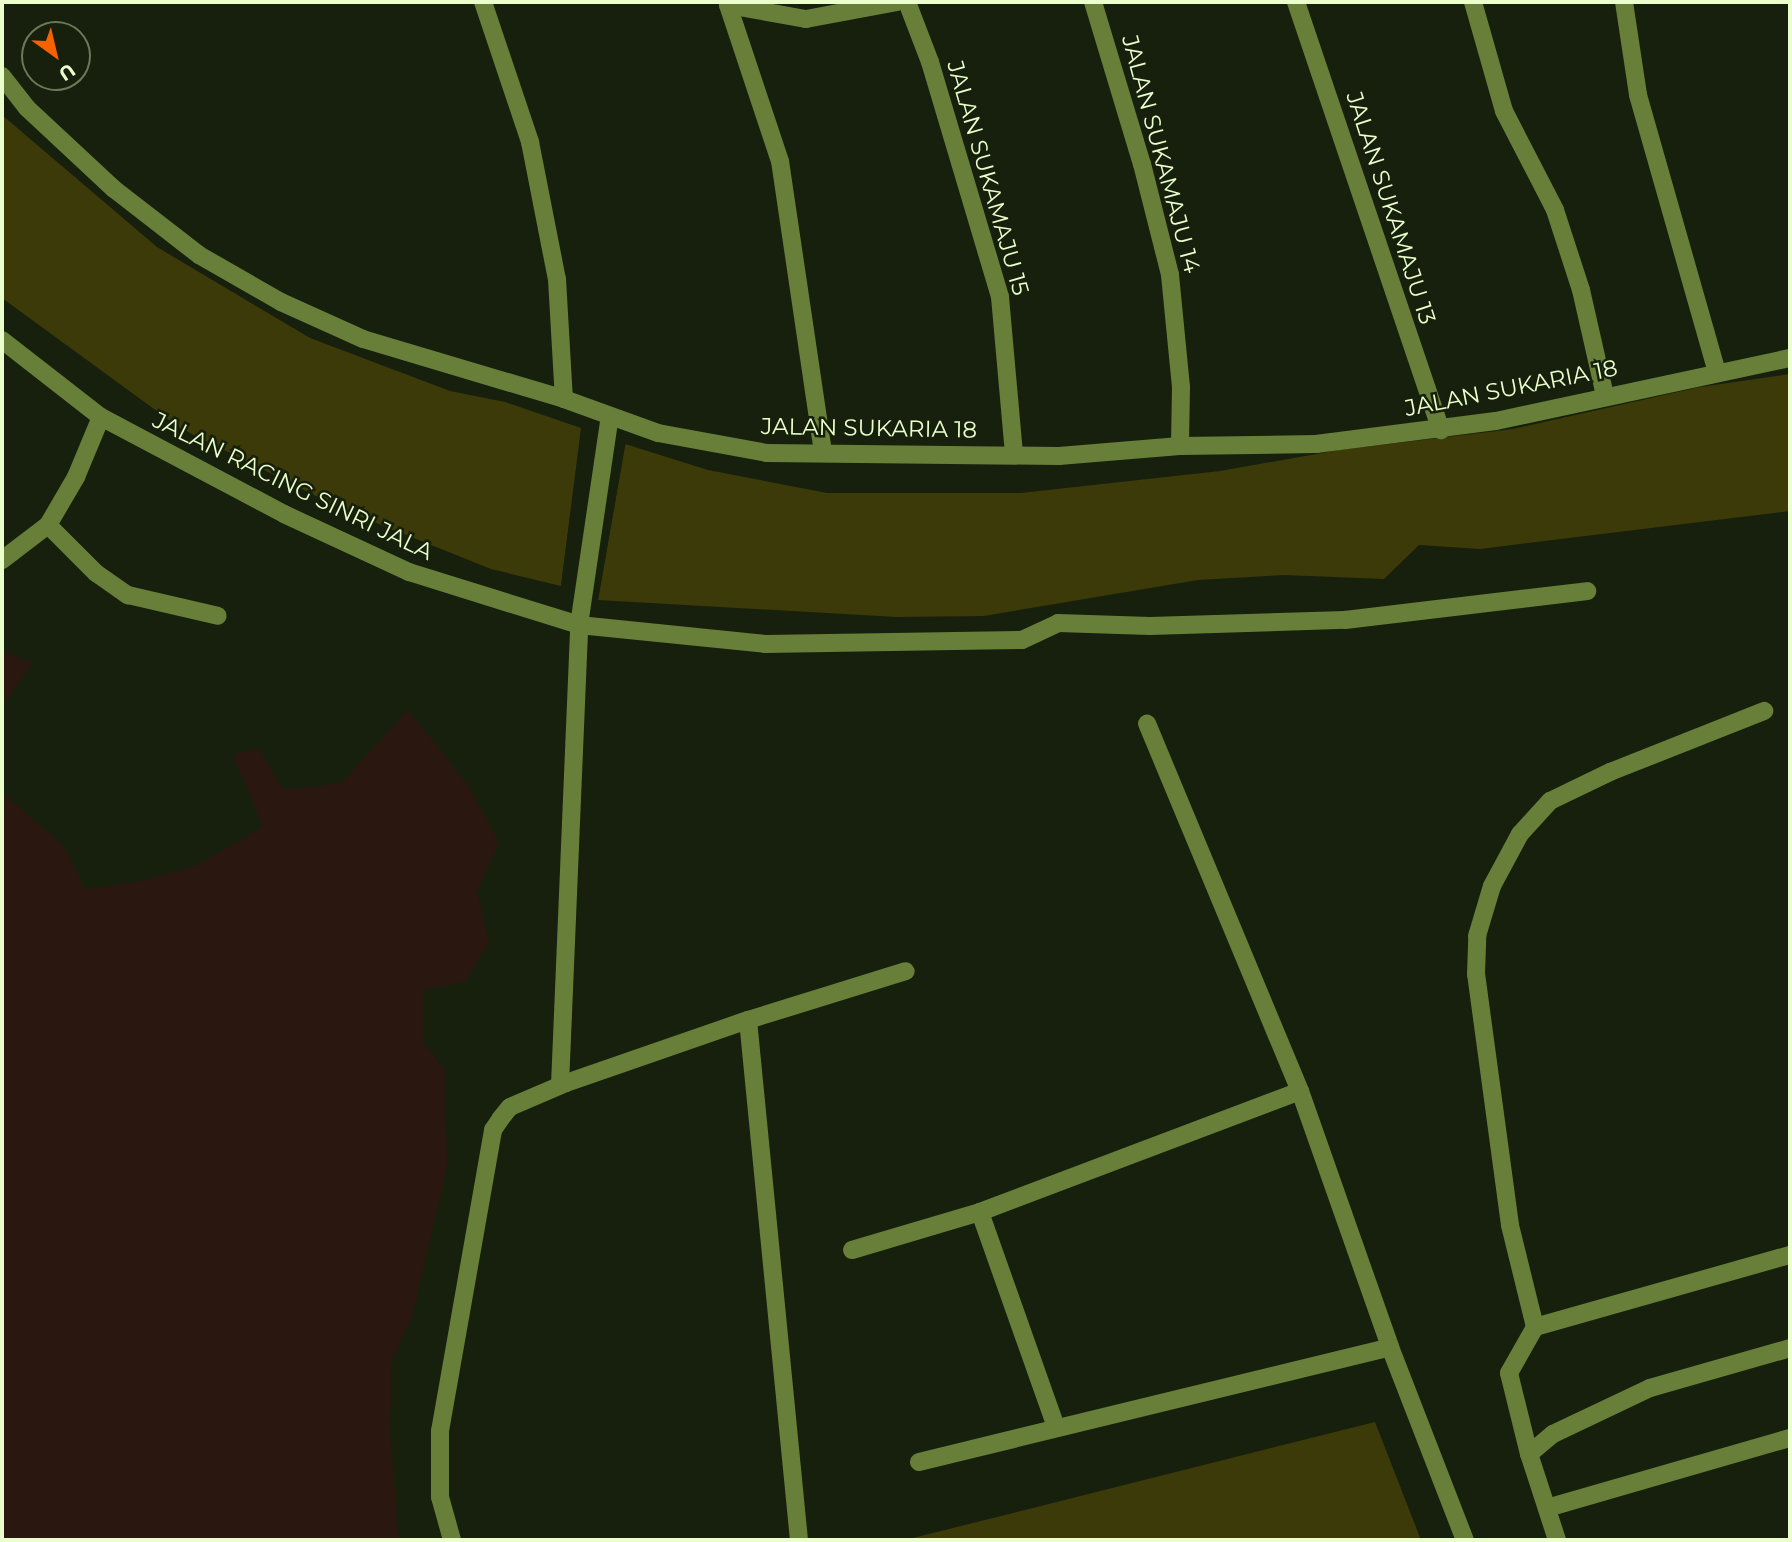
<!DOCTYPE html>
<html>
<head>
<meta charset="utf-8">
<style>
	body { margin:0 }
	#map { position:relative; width:1792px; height:1542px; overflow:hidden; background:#17200d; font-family:Montserrat,sans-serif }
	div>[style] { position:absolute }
	.green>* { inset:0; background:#2a1710 }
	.water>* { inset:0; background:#3d3a09 }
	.pier>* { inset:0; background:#17200d }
	.minor>* { height:18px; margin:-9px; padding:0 9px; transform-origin:9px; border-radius:9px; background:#677f38 }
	span { translate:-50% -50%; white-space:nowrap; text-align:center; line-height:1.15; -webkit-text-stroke:5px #17200d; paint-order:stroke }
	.street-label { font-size:23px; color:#eaffcc }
	.frame { position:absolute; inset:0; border:4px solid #eaffcc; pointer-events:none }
	.north { position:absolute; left:21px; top:21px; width:70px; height:70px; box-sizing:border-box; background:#17200d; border:2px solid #6b7959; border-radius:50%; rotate:146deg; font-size:19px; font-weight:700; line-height:28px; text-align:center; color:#eaffcc }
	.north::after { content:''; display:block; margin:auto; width:24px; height:32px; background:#f76200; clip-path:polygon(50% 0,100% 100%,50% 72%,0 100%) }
</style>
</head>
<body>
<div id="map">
	<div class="green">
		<i style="clip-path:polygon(2px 650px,32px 663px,2px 707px)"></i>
		<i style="clip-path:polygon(408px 710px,468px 785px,499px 843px,477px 891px,489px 941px,466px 982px,423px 990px,423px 1042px,445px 1070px,447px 1167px,412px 1317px,392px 1360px,390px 1430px,399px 1540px,2px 1540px,2px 792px,63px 846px,85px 889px,132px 883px,193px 867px,263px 827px,233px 755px,258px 748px,284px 790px,341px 783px)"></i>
	</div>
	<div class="water">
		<i style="clip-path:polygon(2px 115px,157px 247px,310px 338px,450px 391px,505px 402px,581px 428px,561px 586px,491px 569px,344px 510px,180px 428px,2px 298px)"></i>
		<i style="clip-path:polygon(1790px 374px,1790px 511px,1480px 549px,1419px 545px,1384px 579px,1284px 575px,1198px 580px,984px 616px,896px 617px,598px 600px,625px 444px,708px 470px,827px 493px,1021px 493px,1220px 471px,1339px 450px,1513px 429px,1700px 387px)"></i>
		<i style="clip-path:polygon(1375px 1422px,1421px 1540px,905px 1540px)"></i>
	</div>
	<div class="pier">
		<i style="clip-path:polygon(582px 425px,564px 586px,561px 589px,561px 586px)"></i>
		<i style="clip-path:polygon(626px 441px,598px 600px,594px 600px,622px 443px)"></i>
	</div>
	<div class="minor">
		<i style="left:483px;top:2px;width:148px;rotate:71.4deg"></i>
		<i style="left:530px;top:142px;width:140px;rotate:78.9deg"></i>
		<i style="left:557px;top:279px;width:120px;rotate:86.7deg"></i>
		<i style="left:907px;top:2px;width:64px;rotate:69deg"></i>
		<i style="left:930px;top:62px;width:245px;rotate:73.4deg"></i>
		<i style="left:1000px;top:297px;width:158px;rotate:84.9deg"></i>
		<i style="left:1093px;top:2px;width:169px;rotate:73.2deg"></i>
		<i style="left:1142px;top:164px;width:114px;rotate:75.8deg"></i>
		<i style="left:1170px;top:275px;width:113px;rotate:84.4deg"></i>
		<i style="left:1181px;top:387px;width:59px;rotate:91deg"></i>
		<i style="left:1296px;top:2px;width:452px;rotate:71.3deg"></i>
		<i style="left:1473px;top:2px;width:113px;rotate:74.1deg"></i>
		<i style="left:1504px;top:111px;width:111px;rotate:62.7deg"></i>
		<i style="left:1555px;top:210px;width:84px;rotate:72deg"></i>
		<i style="left:1581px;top:290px;width:109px;rotate:77.2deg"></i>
		<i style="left:1624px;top:2px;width:94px;rotate:81.4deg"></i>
		<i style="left:1638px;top:95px;width:289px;rotate:74.1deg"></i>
		<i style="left:728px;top:5px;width:164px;rotate:71.6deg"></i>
		<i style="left:780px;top:161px;width:295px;rotate:81.6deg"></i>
		<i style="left:728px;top:5px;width:79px;rotate:10.2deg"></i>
		<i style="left:806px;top:19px;width:93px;rotate:-10.6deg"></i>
		<i style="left:2px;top:76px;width:41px;rotate:52deg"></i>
		<i style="left:27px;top:108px;width:119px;rotate:43deg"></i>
		<i style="left:114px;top:189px;width:108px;rotate:37.8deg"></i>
		<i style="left:199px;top:255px;width:95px;rotate:29.8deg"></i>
		<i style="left:281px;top:302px;width:90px;rotate:24.3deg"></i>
		<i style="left:363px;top:339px;width:210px;rotate:16.6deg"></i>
		<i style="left:564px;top:399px;width:100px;rotate:19.9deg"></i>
		<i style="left:658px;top:433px;width:111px;rotate:10.4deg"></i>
		<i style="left:767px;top:453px;width:292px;rotate:0.6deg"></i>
		<i style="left:1059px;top:456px;width:121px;rotate:-4.7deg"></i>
		<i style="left:1180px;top:446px;width:136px;rotate:-0.8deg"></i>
		<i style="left:1316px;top:444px;width:181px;rotate:-7.3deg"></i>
		<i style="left:1496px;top:421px;width:301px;rotate:-12.1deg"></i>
		<i style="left:2px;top:340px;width:125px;rotate:37.9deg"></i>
		<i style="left:101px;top:417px;width:207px;rotate:27.9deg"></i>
		<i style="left:284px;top:514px;width:138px;rotate:24.9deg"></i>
		<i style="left:409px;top:572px;width:178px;rotate:17.3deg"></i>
		<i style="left:579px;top:625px;width:187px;rotate:5.8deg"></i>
		<i style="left:765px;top:644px;width:257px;rotate:-0.9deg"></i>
		<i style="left:1022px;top:640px;width:40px;rotate:-25deg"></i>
		<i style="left:1058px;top:623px;width:92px;rotate:1.9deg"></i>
		<i style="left:1150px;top:626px;width:195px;rotate:-1.8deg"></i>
		<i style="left:1345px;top:620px;width:244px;rotate:-6.8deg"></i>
		<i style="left:48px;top:525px;width:68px;rotate:45deg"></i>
		<i style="left:96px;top:573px;width:39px;rotate:35deg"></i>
		<i style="left:128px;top:595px;width:92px;rotate:13.1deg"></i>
		<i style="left:2px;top:560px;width:58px;rotate:-37.3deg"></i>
		<i style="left:48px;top:525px;width:56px;rotate:-59.7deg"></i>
		<i style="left:76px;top:477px;width:65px;rotate:-67.4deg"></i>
		<i style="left:748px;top:1020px;width:522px;rotate:84.4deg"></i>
		<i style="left:560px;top:1085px;width:460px;rotate:-87.6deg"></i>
		<i style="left:579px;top:625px;width:211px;rotate:-81.6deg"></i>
		<i style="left:1300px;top:1091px;width:271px;rotate:70.6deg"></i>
		<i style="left:852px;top:1250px;width:134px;rotate:-16.5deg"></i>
		<i style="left:1535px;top:1327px;width:265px;rotate:-15.8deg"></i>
		<i style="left:1056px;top:1427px;width:228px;rotate:-109.5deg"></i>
		<i style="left:980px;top:1212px;width:342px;rotate:-20.7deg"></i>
		<i style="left:1300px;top:1091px;width:398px;rotate:-112.6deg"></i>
		<i style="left:1529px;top:1454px;width:83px;rotate:-103.9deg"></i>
		<i style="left:1509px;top:1373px;width:53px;rotate:-60.5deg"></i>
		<i style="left:1535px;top:1327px;width:105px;rotate:-103.8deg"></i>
		<i style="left:1510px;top:1225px;width:253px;rotate:-97.7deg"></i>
		<i style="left:1476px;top:974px;width:38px;rotate:-88deg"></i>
		<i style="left:1477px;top:936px;width:52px;rotate:-73.3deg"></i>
		<i style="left:1492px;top:886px;width:59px;rotate:-61.7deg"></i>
		<i style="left:1520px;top:834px;width:45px;rotate:-47.7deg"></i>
		<i style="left:1550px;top:801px;width:67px;rotate:-25.8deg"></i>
		<i style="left:1610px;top:772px;width:166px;rotate:-21.6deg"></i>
		<i style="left:919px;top:1462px;width:485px;rotate:-13.7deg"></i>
		<i style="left:1390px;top:1347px;width:207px;rotate:68.8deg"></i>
		<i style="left:1547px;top:1508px;width:253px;rotate:-16.1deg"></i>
		<i style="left:452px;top:1540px;width:45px;rotate:-105.6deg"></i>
		<i style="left:440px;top:1497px;width:66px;rotate:-90deg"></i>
		<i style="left:440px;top:1431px;width:306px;rotate:-80deg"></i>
		<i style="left:493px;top:1130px;width:14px;rotate:-56deg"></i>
		<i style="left:501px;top:1118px;width:14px;rotate:-51deg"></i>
		<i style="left:510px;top:1107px;width:61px;rotate:-23.2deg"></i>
		<i style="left:566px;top:1083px;width:193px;rotate:-19.1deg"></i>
		<i style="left:748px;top:1020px;width:165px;rotate:-17.2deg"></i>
		<i style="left:1557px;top:1540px;width:90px;rotate:-108deg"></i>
		<i style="left:1529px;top:1454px;width:31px;rotate:-40deg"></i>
		<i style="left:1553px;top:1434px;width:107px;rotate:-25.4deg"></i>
		<i style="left:1650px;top:1388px;width:146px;rotate:-15.9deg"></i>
	</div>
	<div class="street-label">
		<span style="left:1161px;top:154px;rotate:75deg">JALAN SUKAMAJU 14</span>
		<span style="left:988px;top:178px;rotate:74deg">JALAN SUKAMAJU 15</span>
		<span style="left:1391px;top:208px;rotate:72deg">JALAN SUKAMAJU 13</span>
		<span style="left:1511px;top:388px;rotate:-11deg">JALAN SUKARIA 18</span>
		<span style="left:869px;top:428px;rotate:1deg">JALAN SUKARIA 18</span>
		<span style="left:293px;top:486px;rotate:26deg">JALAN RACING SINRI JALA</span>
	</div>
	<div class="frame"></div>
	<div class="north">U</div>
</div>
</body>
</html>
